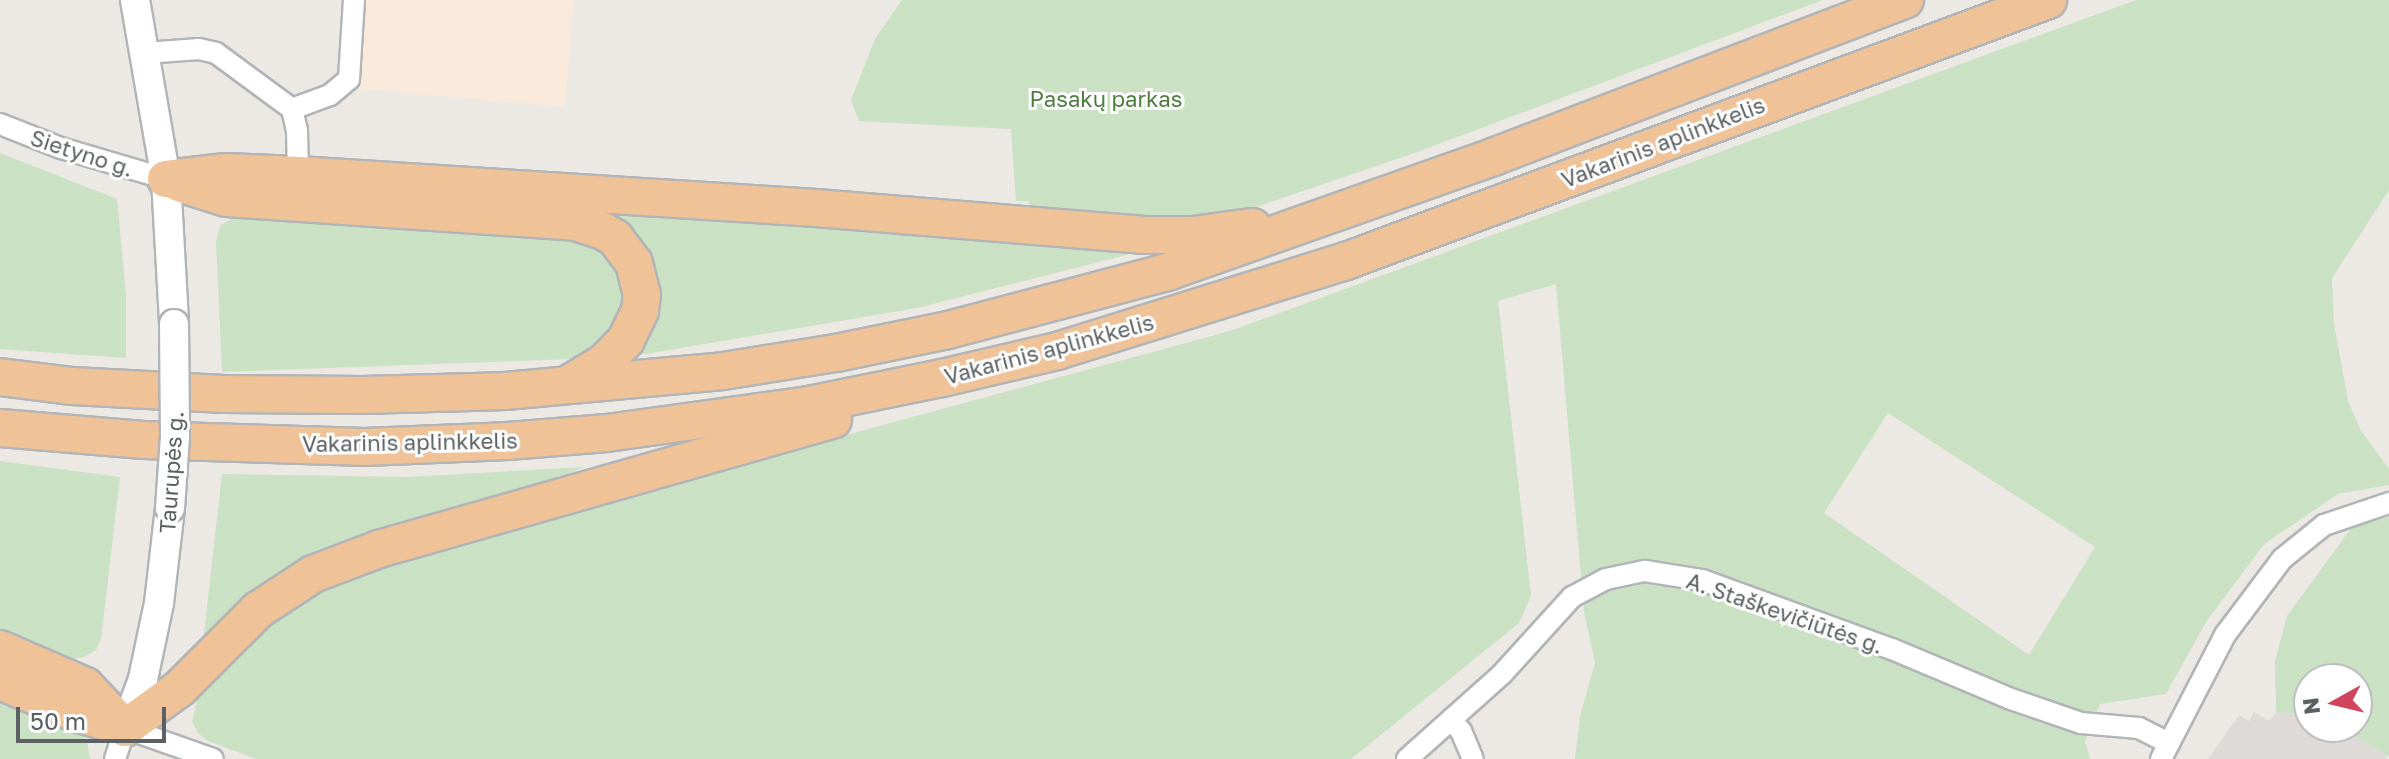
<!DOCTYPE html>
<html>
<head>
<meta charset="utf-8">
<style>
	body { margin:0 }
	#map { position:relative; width:2389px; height:759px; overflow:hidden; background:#ece8e3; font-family:"Golos Text",sans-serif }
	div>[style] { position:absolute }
	.commercial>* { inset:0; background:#f9eadb }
	.industrial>* { inset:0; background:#dedad8 }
	.green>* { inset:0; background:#cae1c3 }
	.roads { filter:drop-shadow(2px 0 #b1b5b7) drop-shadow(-2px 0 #b1b5b7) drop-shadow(0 2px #b1b5b7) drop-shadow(0 -2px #b1b5b7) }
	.street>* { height:20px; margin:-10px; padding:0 10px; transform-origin:10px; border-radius:10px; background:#fff }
	.secondary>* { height:28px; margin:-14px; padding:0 14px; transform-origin:14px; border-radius:14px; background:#fff }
	.highway>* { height:36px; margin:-18px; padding:0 18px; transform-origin:18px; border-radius:18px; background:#efc297 }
	.bridges { filter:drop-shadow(2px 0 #b0b4b7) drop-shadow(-2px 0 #b0b4b7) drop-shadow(0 2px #b0b4b7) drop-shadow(0 -2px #b0b4b7) }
	.secondary-bridge>* { height:28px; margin:-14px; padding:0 14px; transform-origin:14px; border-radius:14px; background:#fff }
	span { translate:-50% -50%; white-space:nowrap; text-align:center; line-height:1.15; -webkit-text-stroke:6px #fff; paint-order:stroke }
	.park-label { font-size:22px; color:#4c7d3f }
	.street-label { font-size:22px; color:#5b6062 }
	.north { position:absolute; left:2293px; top:663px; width:80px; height:80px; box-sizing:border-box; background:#fff; border:2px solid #bdbfc0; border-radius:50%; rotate:262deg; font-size:22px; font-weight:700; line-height:32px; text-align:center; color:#5b6062 }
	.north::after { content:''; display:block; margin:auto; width:28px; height:36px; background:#d2435d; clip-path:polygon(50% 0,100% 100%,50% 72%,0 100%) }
	.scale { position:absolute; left:16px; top:707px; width:150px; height:36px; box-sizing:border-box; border:4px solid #5b6062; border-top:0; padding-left:10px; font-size:24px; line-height:28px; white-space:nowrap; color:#5b6062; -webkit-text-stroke:6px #fff; paint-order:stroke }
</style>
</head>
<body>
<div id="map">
	<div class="commercial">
		<i style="clip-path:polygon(361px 0,574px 0,565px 107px,356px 89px)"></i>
	</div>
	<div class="industrial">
		<i style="clip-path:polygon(2254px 712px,2269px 721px,2276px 712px,2309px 715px,2309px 727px,2341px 727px,2387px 756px,2386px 759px,2208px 759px,2239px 715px,2249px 721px)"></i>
	</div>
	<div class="green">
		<i style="clip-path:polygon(902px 0,1823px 0,1417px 152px,1218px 220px,1029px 215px,1029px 201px,1016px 201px,1011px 129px,859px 121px,851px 100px,875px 39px)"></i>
		<i style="clip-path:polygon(evenodd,2136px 0,2389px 0,2389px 190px,2332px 278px,2334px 324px,2348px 401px,2361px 431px,2389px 469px,2389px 485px,2338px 494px,2264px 544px,2206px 622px,2166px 694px,2100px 704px,2085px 741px,2090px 759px,1575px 759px,1580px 716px,1595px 663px,1584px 612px,1556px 284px,1498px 301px,1531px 596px,1519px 623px,1351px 759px,256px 759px,208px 741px,198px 733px,192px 721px,198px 697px,243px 640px,279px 607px,388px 559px,1230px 331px,2136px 0,1888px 413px,2095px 547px,2029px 655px,1824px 513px,1888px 413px)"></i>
		<i style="clip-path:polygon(0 153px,117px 199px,126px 295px,126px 358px,0 349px)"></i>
		<i style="clip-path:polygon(600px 209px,1142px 251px,917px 308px,628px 357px,643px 337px)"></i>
		<i style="clip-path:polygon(240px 213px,578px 235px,608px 251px,626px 280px,621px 324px,589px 354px,571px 359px,222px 372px,216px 241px,220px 226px)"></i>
		<i style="clip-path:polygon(0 461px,120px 477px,101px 639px,96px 650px,84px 657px,66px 660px,0 636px)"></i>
		<i style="clip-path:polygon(584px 467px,523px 496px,203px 643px,222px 474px,407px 477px)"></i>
		<i style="clip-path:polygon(2389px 517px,2389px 757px,2341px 727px,2357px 727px,2357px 679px,2309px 679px,2309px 715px,2276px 712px,2275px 661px,2287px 616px,2352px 527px)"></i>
		<i style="clip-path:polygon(0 695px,77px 729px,87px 741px,90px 759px,0 759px)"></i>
	</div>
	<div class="roads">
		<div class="street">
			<i style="left:145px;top:53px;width:54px;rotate:-4.2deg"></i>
			<i style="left:199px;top:49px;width:17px;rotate:13deg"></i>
			<i style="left:216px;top:53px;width:94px;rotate:36.4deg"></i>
			<i style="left:292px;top:109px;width:22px;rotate:77deg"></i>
			<i style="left:297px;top:130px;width:45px;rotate:88.7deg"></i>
			<i style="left:292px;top:109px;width:40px;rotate:-20.2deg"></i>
			<i style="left:330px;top:95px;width:25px;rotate:-40deg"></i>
			<i style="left:349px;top:79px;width:79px;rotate:-86.4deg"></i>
			<i style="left:0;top:124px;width:66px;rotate:21.5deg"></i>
			<i style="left:61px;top:148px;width:109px;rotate:16.4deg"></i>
			<i style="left:1451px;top:720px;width:15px;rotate:48deg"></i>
			<i style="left:1461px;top:731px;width:30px;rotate:67deg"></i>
			<i style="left:115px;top:759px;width:33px;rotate:-72deg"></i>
			<i style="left:125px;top:728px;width:93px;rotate:19.4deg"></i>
			<i style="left:1407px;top:759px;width:127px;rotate:-41.8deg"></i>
			<i style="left:1502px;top:674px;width:104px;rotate:-47.7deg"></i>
			<i style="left:1572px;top:597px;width:38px;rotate:-28deg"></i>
			<i style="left:1606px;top:579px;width:40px;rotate:-12deg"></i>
			<i style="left:1645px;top:571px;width:58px;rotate:9deg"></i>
			<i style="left:1702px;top:580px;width:202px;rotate:20deg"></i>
			<i style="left:1892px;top:649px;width:129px;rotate:22.8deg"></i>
			<i style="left:2011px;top:699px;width:74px;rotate:18.9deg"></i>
			<i style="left:2081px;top:723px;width:58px;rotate:4.9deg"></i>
			<i style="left:2139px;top:728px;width:34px;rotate:27deg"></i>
			<i style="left:2161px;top:759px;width:140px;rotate:-62.7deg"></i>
			<i style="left:2225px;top:635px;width:95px;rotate:-53.1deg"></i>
			<i style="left:2282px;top:559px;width:54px;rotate:-39deg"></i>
			<i style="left:2324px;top:525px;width:69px;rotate:-18.7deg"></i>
		</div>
		<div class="secondary">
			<i style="left:135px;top:0;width:182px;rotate:80.2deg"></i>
			<i style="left:166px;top:179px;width:145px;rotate:86.8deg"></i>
			<i style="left:125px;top:728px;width:52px;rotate:-69.8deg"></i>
			<i style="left:143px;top:679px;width:78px;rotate:-78.1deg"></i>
			<i style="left:159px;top:603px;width:96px;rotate:-83.4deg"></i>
		</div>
		<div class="highway">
			<i style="left:166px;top:179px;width:60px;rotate:-6.7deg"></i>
			<i style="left:226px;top:172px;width:72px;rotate:2.4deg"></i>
			<i style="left:298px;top:175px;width:519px;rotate:3.65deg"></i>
			<i style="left:816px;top:208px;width:327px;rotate:4.7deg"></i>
			<i style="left:1142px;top:235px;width:51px"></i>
			<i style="left:1193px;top:235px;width:60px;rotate:-7.7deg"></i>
			<i style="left:179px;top:183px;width:50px;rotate:17.4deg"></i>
			<i style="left:227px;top:198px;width:349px;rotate:3.9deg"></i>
			<i style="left:575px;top:222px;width:29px;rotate:18deg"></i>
			<i style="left:603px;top:231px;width:14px;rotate:30deg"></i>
			<i style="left:615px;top:238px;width:31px;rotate:53deg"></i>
			<i style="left:634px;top:263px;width:32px;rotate:76deg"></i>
			<i style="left:642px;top:294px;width:17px;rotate:97deg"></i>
			<i style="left:640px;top:311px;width:32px;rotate:116deg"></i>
			<i style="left:626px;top:340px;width:30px;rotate:134deg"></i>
			<i style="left:605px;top:362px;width:39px;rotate:149deg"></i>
			<i style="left:0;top:377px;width:73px;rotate:7.1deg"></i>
			<i style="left:72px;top:386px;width:152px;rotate:3deg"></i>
			<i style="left:224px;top:394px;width:139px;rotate:0.4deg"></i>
			<i style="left:363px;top:395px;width:142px;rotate:-1.6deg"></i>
			<i style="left:505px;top:391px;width:219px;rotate:-5.2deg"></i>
			<i style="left:723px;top:371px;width:114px;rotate:-9.1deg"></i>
			<i style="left:836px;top:353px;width:114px;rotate:-11.6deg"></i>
			<i style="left:948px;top:330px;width:227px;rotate:-14.8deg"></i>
			<i style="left:1167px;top:272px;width:346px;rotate:-19.4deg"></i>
			<i style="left:1493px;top:157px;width:441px;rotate:-20.9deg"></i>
			<i style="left:0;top:428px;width:144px;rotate:4.8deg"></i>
			<i style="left:144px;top:440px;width:221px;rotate:1.8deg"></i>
			<i style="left:365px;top:447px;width:143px;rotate:-2.4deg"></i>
			<i style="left:508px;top:441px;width:99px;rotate:-4.6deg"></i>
			<i style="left:607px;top:433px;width:204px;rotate:-7.9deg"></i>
			<i style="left:809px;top:405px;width:136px;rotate:-11.5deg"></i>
			<i style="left:942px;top:378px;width:118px;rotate:-13.2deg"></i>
			<i style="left:1057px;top:351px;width:303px;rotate:-17.3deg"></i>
			<i style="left:1346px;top:261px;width:749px;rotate:-20.39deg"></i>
			<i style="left:0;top:649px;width:93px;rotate:23.5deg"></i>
			<i style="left:85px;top:686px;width:58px;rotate:46.4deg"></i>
			<i style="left:0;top:681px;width:82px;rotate:23.1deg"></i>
			<i style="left:75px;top:713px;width:51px;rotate:15.9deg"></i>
			<i style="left:125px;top:728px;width:68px;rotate:-36deg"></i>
			<i style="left:180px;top:688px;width:110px;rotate:-45deg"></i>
			<i style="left:258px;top:610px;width:66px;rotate:-33.2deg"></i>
			<i style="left:313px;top:574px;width:71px;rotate:-20.7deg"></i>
			<i style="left:379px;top:549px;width:472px;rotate:-15.9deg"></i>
		</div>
	</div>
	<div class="bridges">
		<div class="secondary-bridge">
			<i style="left:170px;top:508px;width:72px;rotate:-86deg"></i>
			<i style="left:175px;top:436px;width:112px;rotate:-90.5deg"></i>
		</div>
	</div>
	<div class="park-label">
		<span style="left:1106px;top:99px">Pasakų parkas</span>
	</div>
	<div class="street-label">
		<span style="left:1663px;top:142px;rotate:-21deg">Vakarinis aplinkkelis</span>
		<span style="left:82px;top:153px;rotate:18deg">Sietyno g.</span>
		<span style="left:1049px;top:349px;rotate:-15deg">Vakarinis aplinkkelis</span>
		<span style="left:410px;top:442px;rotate:-1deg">Vakarinis aplinkkelis</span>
		<span style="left:171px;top:472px;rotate:-86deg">Taurupės g.</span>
		<span style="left:1785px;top:613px;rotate:19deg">A. Staškevičiūtės g.</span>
	</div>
	<div class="north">N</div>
	<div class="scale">50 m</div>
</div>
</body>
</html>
